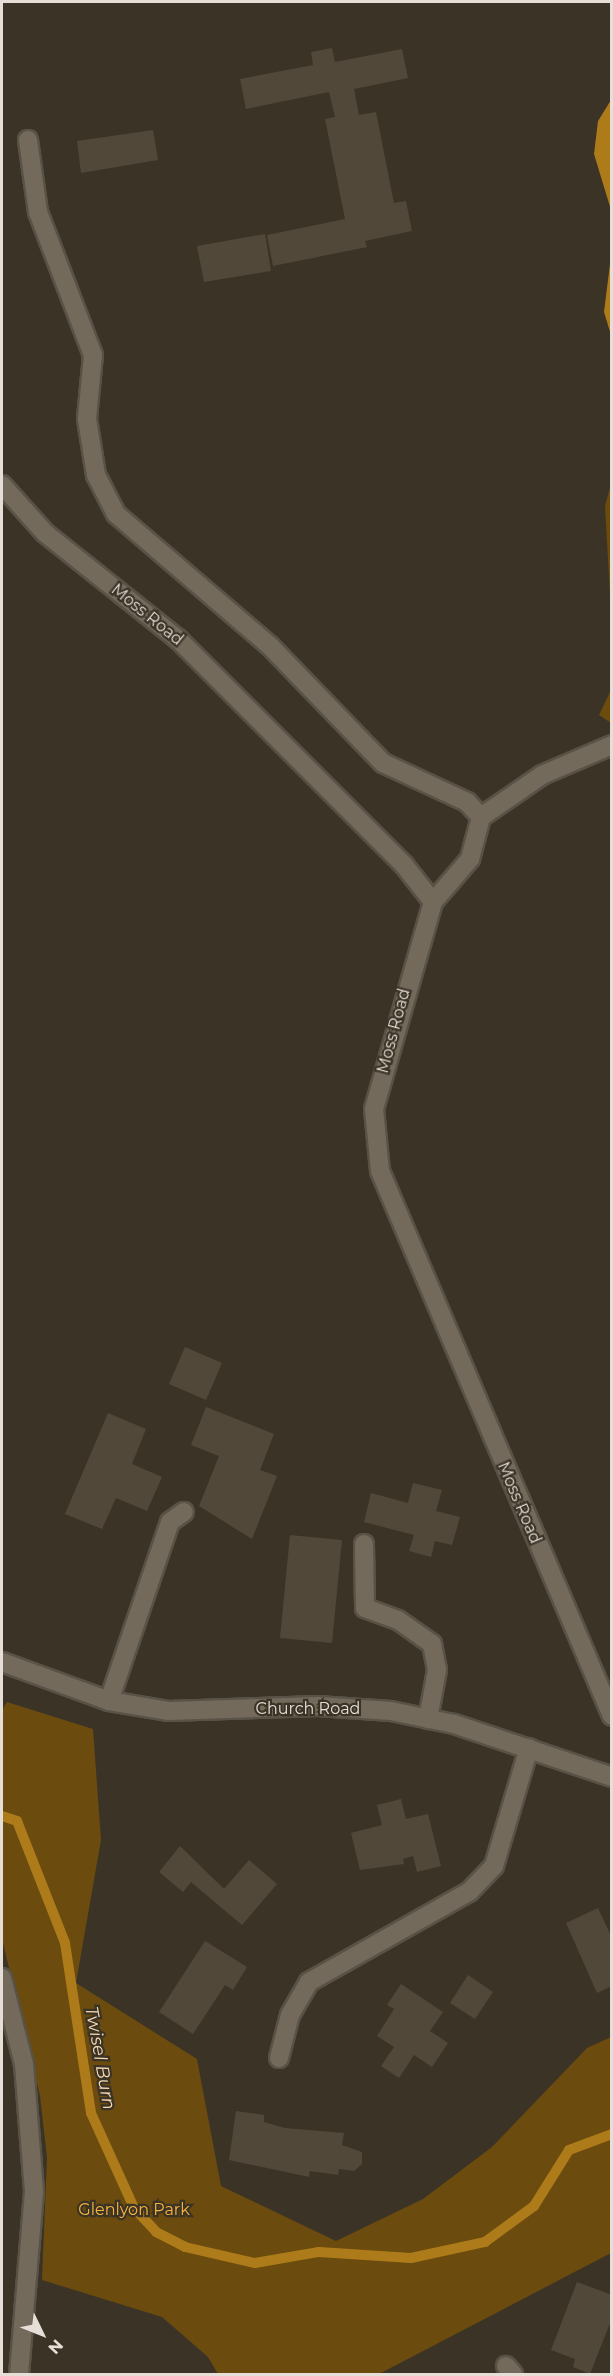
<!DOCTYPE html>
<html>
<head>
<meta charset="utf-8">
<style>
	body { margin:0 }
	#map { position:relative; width:613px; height:2376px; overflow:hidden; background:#3b3326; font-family:Montserrat,sans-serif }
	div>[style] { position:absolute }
	.green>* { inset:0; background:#6b4b0e }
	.water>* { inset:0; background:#ae7b1a }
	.stream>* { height:10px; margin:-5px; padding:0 5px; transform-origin:5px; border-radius:5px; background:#ae7b1a }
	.building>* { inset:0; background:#51483a }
	.roads { filter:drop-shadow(2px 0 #595246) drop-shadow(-2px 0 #595246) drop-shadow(0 2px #595246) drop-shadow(0 -2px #595246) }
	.lane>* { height:18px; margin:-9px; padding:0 9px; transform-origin:9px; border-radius:9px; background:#746a5c }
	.street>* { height:18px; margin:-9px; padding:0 9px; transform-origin:9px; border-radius:9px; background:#746a5c }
	.secondary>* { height:18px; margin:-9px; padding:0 9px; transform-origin:9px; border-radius:9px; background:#746a5c }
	span { translate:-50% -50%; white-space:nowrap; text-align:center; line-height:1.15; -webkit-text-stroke:4.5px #3b3326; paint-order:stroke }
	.street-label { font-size:16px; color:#e5dfd7 }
	.park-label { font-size:16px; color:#f8b53b }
	.water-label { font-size:18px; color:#f5dab2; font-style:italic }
	.frame { position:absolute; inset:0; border:3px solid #e5dfd7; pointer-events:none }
	.north { position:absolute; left:12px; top:2304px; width:60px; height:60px; -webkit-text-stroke:4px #3b3326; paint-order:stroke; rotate:133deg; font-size:16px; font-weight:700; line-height:24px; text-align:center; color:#e5dfd7 }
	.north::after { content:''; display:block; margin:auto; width:21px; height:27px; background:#e5dfd7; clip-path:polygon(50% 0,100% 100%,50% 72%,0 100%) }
</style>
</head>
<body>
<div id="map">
	<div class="green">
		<i style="clip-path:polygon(611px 484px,611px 613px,605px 506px)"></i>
		<i style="clip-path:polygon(611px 690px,612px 723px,611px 723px,599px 715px)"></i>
		<i style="clip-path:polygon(7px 1702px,93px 1729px,101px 1840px,76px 1983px,197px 2059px,221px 2186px,336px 2241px,423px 2199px,492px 2147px,587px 2048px,611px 2037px,611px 2253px,379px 2374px,218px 2374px,208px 2357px,162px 2317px,42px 2280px,47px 2157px,40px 2096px,2px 1939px,2px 1710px)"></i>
	</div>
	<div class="water">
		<i style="clip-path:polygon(611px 100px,611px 210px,594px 154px,598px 121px)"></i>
		<i style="clip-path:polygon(611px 256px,612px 335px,611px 335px,604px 312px)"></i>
	</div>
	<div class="stream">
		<i style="left:2px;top:1816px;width:16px;rotate:18deg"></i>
		<i style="left:17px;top:1821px;width:131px;rotate:68.5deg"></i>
		<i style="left:65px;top:1943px;width:172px;rotate:81.3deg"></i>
		<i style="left:91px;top:2113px;width:104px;rotate:65.6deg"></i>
		<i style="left:134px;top:2208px;width:33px;rotate:47deg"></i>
		<i style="left:156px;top:2232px;width:33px;rotate:27deg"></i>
		<i style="left:185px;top:2247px;width:72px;rotate:12.9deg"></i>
		<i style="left:255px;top:2263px;width:65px;rotate:-9.8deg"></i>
		<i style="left:319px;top:2252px;width:92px;rotate:3.7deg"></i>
		<i style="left:411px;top:2258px;width:76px;rotate:-12.2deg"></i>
		<i style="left:485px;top:2242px;width:61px;rotate:-36.3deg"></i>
		<i style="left:534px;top:2206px;width:66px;rotate:-58deg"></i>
		<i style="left:569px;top:2150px;width:46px;rotate:-20.4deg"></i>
	</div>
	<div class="building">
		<i style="clip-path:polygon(332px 48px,335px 62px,402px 49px,408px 78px,354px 89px,359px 115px,376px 112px,394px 203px,406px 201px,412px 231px,365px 241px,367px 247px,273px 266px,267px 235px,345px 219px,325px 119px,335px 117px,329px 92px,246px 109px,240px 79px,313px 65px,311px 52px)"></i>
		<i style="clip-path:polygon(153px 130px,158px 160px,81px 173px,77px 141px)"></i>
		<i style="clip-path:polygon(265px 234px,271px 271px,204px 282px,197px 246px)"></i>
		<i style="clip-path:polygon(185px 1347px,222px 1363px,206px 1400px,169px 1384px)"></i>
		<i style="clip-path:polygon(206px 1407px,274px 1434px,260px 1470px,277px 1476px,252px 1539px,199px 1506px,219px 1456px,191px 1445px)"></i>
		<i style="clip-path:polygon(108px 1413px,146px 1429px,132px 1464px,162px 1477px,147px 1511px,116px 1498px,102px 1529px,65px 1514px)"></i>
		<i style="clip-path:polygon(413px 1483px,442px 1490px,436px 1511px,460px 1517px,452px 1545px,435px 1541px,431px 1557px,409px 1551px,414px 1535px,364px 1522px,371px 1493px,408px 1503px)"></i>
		<i style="clip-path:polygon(290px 1535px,342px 1540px,332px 1643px,280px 1638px)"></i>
		<i style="clip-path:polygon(401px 1799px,406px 1819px,428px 1814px,441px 1866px,417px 1872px,413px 1856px,403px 1859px,404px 1864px,360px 1870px,351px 1833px,382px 1825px,377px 1805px)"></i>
		<i style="clip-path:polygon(180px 1846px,224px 1889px,249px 1860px,277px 1884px,242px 1925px,191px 1882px,183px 1892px,159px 1872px)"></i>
		<i style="clip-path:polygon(598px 1908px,612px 1938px,612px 1986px,597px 1993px,566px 1923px)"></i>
		<i style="clip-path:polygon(205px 1941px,247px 1967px,233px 1990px,225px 1985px,193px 2034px,159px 2012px)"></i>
		<i style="clip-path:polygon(468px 1975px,493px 1992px,475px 2019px,450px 2003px)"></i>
		<i style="clip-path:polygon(401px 1984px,443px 2012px,430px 2031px,448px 2043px,432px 2067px,414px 2055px,399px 2078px,381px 2066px,394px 2047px,377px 2036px,394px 2009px,387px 2005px)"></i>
		<i style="clip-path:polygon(236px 2111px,264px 2115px,264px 2122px,285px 2128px,344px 2133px,342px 2145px,362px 2152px,362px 2164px,354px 2171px,339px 2169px,338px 2175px,310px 2171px,309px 2177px,229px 2160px)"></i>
		<i style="clip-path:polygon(577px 2282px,612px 2295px,612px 2318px,590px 2374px,573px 2367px,575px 2359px,551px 2350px)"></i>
	</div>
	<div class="roads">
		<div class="lane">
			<i style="left:28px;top:140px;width:73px;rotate:82.1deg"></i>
			<i style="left:38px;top:212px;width:153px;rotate:69deg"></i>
			<i style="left:93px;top:355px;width:64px;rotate:95.4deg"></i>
			<i style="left:87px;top:419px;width:57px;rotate:80.9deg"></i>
			<i style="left:96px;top:475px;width:44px;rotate:62.9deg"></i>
			<i style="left:116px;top:514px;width:203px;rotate:40.6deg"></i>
			<i style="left:270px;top:646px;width:163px;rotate:46deg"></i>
			<i style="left:383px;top:763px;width:93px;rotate:24.9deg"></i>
			<i style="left:467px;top:802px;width:21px;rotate:47deg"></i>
			<i style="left:481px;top:817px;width:43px;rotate:104.7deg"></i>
			<i style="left:470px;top:859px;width:57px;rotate:130.7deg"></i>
			<i style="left:2px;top:485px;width:64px;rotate:48.1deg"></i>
			<i style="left:45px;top:533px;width:170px;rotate:38.6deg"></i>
			<i style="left:178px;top:639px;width:320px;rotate:45deg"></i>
			<i style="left:404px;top:865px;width:47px;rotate:51.9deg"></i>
			<i style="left:433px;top:902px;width:215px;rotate:105.9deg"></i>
			<i style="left:374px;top:1109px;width:62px;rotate:84.5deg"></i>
			<i style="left:380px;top:1171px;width:592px;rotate:66.94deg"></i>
			<i style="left:481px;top:817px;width:74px;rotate:-34.5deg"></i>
			<i style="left:542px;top:775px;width:76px;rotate:-23.2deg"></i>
			<i style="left:364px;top:1544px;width:64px;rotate:89.1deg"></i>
			<i style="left:365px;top:1608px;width:35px;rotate:20deg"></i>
			<i style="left:398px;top:1620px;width:42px;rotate:35.2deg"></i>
			<i style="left:432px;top:1644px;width:26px;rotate:79deg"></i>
			<i style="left:437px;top:1670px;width:50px;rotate:100.4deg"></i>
			<i style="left:109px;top:1701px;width:189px;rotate:-71.2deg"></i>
			<i style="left:170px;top:1522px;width:17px;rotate:-36deg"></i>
			<i style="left:2px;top:1978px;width:89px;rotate:75.7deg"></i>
			<i style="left:24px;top:2064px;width:128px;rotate:85.5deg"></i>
			<i style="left:34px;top:2192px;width:183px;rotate:94.7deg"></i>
		</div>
		<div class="street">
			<i style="left:279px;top:2058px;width:44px;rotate:-75.7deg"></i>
			<i style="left:290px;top:2015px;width:38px;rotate:-60deg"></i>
			<i style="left:309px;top:1982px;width:184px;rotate:-29.4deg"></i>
			<i style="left:469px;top:1892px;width:36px;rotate:-46deg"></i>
			<i style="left:494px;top:1866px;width:123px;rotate:-73.5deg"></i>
			<i style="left:506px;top:2366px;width:11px;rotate:49deg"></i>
		</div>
		<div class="secondary">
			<i style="left:2px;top:1662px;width:114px;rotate:20deg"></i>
			<i style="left:109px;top:1701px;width:61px;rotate:9.5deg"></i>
			<i style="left:169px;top:1711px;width:149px;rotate:-1.9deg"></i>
			<i style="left:318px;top:1706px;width:73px;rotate:3.9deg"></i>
			<i style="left:391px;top:1711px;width:64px;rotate:11.7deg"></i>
			<i style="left:454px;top:1724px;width:167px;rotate:18.5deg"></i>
		</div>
	</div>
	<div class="street-label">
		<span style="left:147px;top:615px;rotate:39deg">Moss Road</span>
		<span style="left:394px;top:1031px;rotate:-75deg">Moss Road</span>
		<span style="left:519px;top:1503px;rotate:67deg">Moss Road</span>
		<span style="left:308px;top:1709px">Church Road</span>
	</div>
	<div class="park-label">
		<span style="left:134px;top:2210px">Glenlyon Park</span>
	</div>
	<div class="water-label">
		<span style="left:100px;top:2058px;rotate:80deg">Twisel Burn</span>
	</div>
	<div class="frame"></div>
	<div class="north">N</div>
</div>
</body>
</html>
